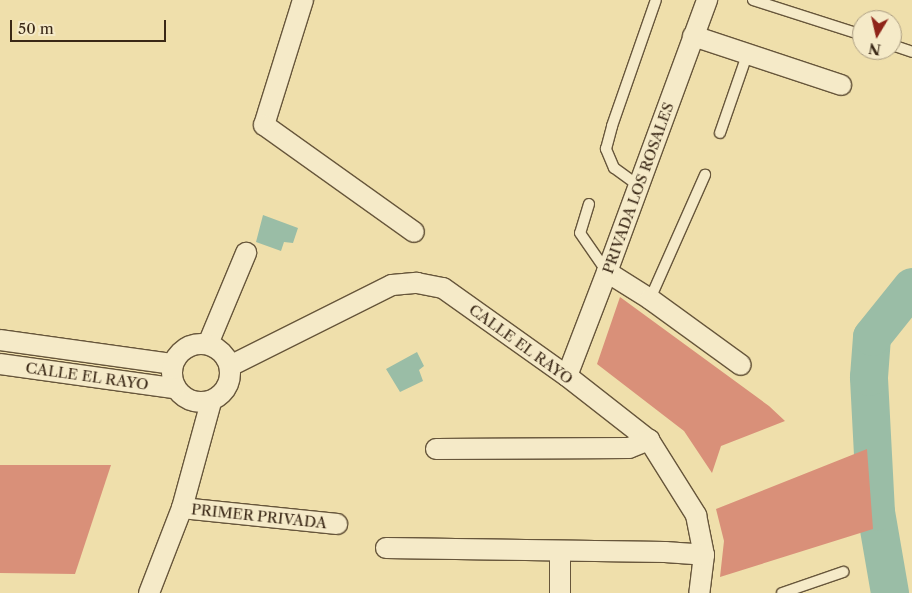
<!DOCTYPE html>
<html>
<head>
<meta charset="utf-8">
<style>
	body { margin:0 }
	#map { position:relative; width:912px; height:593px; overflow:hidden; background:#efdfab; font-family:"Libre Caslon Text",serif }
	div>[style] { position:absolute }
	.water>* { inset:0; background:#9abda6 }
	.river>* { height:38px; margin:-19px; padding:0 19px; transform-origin:19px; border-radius:19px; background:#9abda6 }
	.building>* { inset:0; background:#d99079 }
	.roads { filter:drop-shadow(1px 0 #67563b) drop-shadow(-1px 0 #67563b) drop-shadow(0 1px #67563b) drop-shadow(0 -1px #67563b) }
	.service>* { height:10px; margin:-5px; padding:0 5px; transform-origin:5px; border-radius:5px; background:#f5eac8 }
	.minor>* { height:20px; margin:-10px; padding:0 10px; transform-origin:10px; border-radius:10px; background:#f5eac8 }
	.minor>.ring { margin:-10px; padding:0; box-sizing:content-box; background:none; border:20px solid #f5eac8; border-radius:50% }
	span { translate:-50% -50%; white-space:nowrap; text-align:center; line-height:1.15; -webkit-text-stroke:4px #f5eac8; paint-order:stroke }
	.street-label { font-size:15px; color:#3a2816 }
	.north { position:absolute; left:852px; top:10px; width:50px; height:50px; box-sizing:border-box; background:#f5eac8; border:1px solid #aa9c81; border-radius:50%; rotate:189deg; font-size:14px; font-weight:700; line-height:20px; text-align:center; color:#3a2816 }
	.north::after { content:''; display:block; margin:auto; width:18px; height:22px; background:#8f2418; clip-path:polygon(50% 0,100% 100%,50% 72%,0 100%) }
	.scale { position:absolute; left:10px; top:20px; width:156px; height:22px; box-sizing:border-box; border:2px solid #3a2816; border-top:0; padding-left:6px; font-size:15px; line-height:18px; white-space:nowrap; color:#3a2816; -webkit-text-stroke:4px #f5eac8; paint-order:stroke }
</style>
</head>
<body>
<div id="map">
	<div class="water">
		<i style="clip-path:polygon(263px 215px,298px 228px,293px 243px,284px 242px,281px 251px,256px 242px)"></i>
		<i style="clip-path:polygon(417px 352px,424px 366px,419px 370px,423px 381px,400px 392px,386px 369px)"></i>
	</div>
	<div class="river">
		<i style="left:890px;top:593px;width:82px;rotate:-99.8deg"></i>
		<i style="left:876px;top:512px;width:135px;rotate:-93deg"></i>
		<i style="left:869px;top:377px;width:40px;rotate:-85.7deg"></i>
		<i style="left:872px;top:337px;width:64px;rotate:-51.3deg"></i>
	</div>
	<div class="building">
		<i style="clip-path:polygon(620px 297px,769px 406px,785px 421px,721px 446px,712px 473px,684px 431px,597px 364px)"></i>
		<i style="clip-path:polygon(867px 449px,873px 529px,720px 577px,724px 541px,716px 509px)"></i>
		<i style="clip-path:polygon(0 465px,111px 465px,75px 574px,0 573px)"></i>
	</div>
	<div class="roads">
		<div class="service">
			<i style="left:753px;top:0;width:114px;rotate:17.8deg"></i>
			<i style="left:892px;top:45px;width:21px;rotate:19deg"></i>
			<i style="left:720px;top:133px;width:83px;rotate:-70.9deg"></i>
			<i style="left:639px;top:186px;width:31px;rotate:-144deg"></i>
			<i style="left:614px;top:168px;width:21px;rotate:-113deg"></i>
			<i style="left:606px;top:149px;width:24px;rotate:-75deg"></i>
			<i style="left:612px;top:126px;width:133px;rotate:-70.8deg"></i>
			<i style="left:589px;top:204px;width:30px;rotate:107deg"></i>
			<i style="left:580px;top:233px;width:47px;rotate:55.3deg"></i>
			<i style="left:650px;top:299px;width:136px;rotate:-66.1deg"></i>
			<i style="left:782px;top:593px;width:65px;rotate:-19deg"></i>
		</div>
		<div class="minor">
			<i style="left:303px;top:0;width:131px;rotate:107.3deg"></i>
			<i style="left:264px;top:125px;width:184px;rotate:35.5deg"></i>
			<i style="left:693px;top:36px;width:156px;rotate:18.3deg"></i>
			<i style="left:607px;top:272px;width:51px;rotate:32.1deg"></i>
			<i style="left:650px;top:299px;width:112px;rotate:36deg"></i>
			<i style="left:0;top:340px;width:174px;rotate:7.9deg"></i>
			<i style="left:208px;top:344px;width:99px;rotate:-67.3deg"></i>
			<i class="ring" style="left:172px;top:344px;width:38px;height:38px"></i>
			<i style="left:0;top:364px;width:176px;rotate:7.9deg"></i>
			<i style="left:230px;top:366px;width:181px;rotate:-26.6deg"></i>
			<i style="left:392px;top:285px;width:25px;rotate:-5deg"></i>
			<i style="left:417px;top:283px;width:26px;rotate:11deg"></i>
			<i style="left:443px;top:288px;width:152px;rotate:35.4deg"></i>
			<i style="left:567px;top:376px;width:104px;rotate:38deg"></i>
			<i style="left:649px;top:440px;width:89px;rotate:57.9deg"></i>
			<i style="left:696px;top:515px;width:41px;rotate:78.7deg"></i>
			<i style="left:704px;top:555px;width:38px;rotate:97deg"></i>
			<i style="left:567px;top:376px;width:111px;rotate:-69deg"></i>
			<i style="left:607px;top:272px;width:290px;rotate:-69.8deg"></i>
			<i style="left:436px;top:449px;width:193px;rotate:-0.3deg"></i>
			<i style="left:629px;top:448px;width:22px;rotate:-22deg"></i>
			<i style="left:182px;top:508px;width:156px;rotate:5.9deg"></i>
			<i style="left:386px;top:548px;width:279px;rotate:0.8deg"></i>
			<i style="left:665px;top:552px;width:39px;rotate:4deg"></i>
			<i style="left:149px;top:593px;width:91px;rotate:-68.8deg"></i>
			<i style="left:182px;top:508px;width:110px;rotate:-74.7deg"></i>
			<i style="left:560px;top:593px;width:41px;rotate:-90deg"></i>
		</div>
	</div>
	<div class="street-label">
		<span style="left:638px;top:188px;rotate:-70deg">PRIVADA LOS ROSALES</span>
		<span style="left:521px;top:344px;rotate:36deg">CALLE EL RAYO</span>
		<span style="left:87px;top:376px;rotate:8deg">CALLE EL RAYO</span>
		<span style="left:259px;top:516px;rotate:6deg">PRIMER PRIVADA</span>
	</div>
	<div class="north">N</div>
	<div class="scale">50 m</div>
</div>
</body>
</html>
